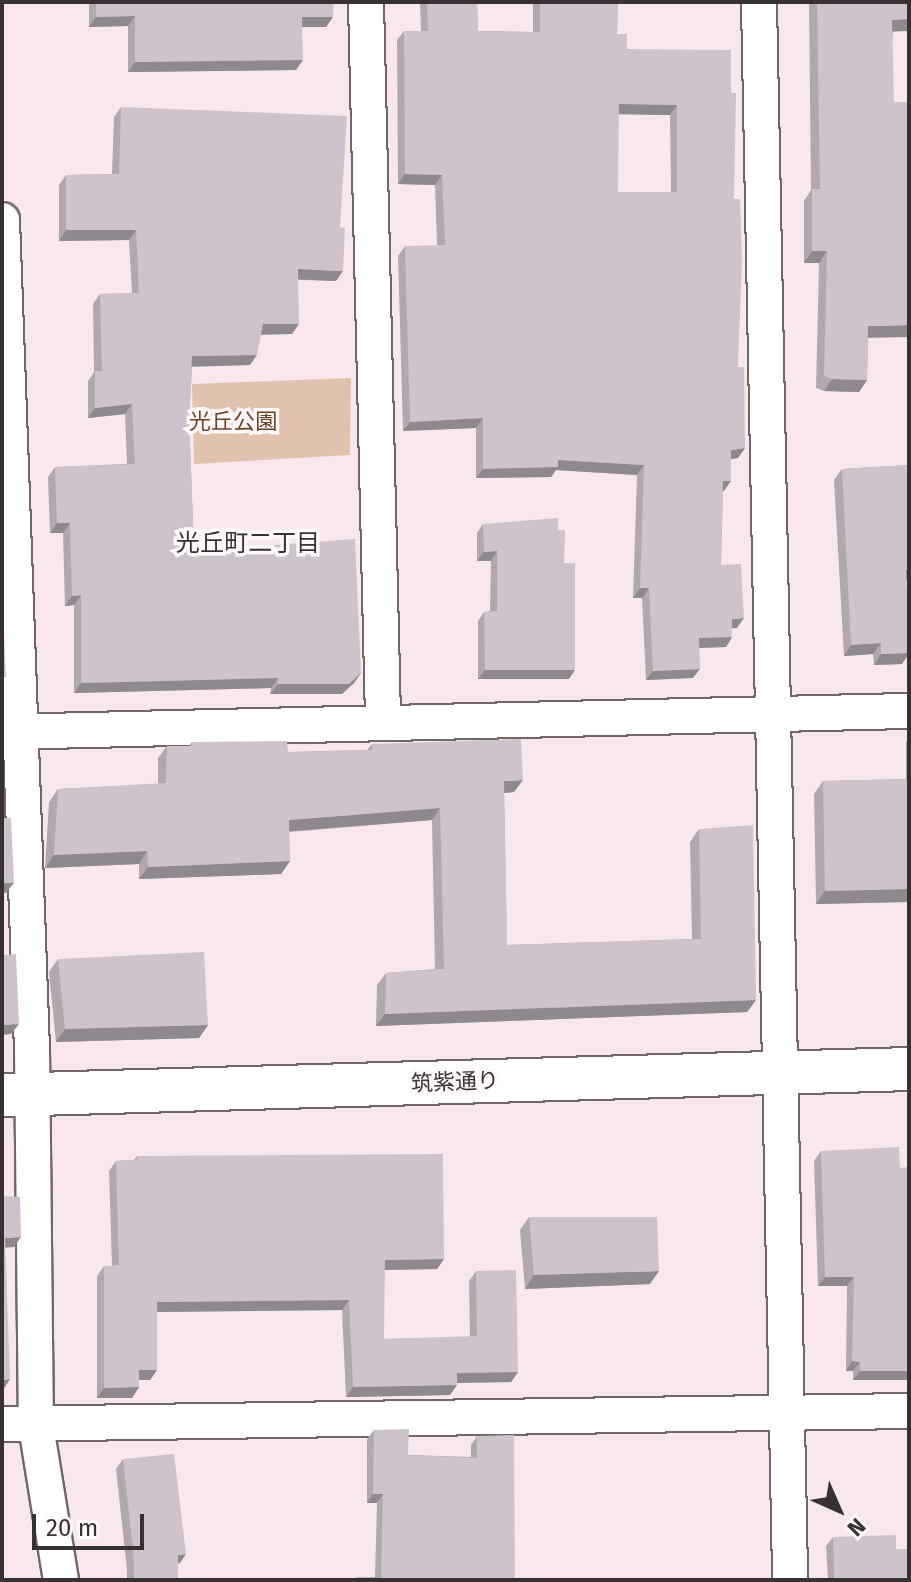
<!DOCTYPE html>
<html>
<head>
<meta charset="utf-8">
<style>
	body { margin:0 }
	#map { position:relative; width:911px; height:1582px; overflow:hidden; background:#f8e8ed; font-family:"Fira Sans","Noto Sans JP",sans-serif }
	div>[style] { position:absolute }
	.green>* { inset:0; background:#e1c2af }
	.roads { filter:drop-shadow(2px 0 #736669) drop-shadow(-2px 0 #736669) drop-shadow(0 2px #736669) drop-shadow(0 -2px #736669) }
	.minor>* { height:34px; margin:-17px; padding:0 17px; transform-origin:17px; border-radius:17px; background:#fff }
	.tertiary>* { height:42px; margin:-21px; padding:0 21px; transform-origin:21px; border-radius:21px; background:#fff }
	.wall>* { inset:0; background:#b1a8af }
	.shaded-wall>* { inset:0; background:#90888f }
	.building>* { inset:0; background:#cec3cc }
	span { translate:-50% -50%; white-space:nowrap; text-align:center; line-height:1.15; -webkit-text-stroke:7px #fef8fa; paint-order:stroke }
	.park-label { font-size:22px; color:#6f4222 }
	.street-label { font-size:22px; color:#373133 }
	.neighbourhood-label { font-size:24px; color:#373133 }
	.frame { position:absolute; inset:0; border:4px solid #373133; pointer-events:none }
	.north { position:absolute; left:799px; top:1470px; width:80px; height:80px; -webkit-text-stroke:6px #fef8fa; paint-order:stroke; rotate:135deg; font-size:22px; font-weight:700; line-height:32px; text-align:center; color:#373133 }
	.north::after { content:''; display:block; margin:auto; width:28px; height:36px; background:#373133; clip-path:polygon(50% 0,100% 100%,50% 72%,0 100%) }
	.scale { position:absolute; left:32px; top:1514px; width:112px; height:36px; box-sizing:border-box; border:4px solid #373133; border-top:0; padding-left:10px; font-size:24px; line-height:28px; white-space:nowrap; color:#373133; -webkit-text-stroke:6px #fef8fa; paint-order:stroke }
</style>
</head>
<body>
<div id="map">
	<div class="green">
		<i style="clip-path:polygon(351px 378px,350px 455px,194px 464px,192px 384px)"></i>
	</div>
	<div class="roads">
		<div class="minor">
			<i style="left:366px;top:2px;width:718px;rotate:88.64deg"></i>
			<i style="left:759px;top:2px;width:1578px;rotate:88.87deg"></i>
			<i style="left:2px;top:220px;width:830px;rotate:87.93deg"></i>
			<i style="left:32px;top:1049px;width:377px;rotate:89.4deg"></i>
			<i style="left:36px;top:1426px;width:156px;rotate:80.8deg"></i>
			<i style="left:2px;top:732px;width:907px;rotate:-1.33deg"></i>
			<i style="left:2px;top:1424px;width:907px;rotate:-0.82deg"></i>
		</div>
		<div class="tertiary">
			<i style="left:2px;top:1095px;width:907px;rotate:-1.64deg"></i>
		</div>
	</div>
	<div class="wall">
		<i style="clip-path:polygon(89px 2px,334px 2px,326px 27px,302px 27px,296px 70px,128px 72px,128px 26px,89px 27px)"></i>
		<i style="clip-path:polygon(evenodd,420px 2px,477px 2px,478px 31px,533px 32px,533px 2px,618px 2px,617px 34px,627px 49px,731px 93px,738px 367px,745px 448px,738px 458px,731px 459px,723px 491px,721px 565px,737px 628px,732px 628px,732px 637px,726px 647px,699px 648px,693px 678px,646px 680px,642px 598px,633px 598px,637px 475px,556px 470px,551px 477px,476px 478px,476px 428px,403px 431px,398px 256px,405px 246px,437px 246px,435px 185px,398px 184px,397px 40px,404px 31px,421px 31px,420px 2px,618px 114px,670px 115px,671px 192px,618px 192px,618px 114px)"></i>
		<i style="clip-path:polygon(809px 2px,909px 2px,909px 28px,907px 31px,893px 31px,868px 338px,867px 380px,859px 392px,824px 391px,816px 388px,819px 263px,804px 263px,804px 201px,811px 190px)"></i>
		<i style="clip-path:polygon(121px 107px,336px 281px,298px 280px,292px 334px,261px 334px,250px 365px,192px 366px,189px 418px,194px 551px,361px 673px,354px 683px,342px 694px,270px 694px,271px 688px,74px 693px,74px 605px,65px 606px,63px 533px,50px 533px,48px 477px,55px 467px,127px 464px,125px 414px,88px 418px,88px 381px,94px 372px,93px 304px,100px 294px,132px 293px,129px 240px,59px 241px,59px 185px,66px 175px,112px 174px,114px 117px)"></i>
		<i style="clip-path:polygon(909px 465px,909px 581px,906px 581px,909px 654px,902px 664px,874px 665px,873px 654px,844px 656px,834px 480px,842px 469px)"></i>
		<i style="clip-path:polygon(483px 524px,558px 530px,564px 563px,569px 679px,478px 679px,478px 621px,484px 612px,490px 611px,491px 561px,477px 561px,477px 533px)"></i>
		<i style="clip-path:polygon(909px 738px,909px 902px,816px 904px,814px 794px,823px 781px,906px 779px,906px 742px)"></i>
		<i style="clip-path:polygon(192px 742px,288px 752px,367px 750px,372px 744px,514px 792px,504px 793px,507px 945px,692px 939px,690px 842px,699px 829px,756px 1000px,747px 1012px,376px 1026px,377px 985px,386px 973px,435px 969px,432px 820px,289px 832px,290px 861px,281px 874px,139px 879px,139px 864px,45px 868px,49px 802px,58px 789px,158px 784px,158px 758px,167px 746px,189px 746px)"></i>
		<i style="clip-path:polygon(58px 959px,208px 1025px,199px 1038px,56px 1042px,49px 972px)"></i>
		<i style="clip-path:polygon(821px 1151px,909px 1380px,853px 1380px,853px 1371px,846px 1371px,847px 1286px,818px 1286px,814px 1161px)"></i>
		<i style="clip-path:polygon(137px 1156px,444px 1259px,437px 1269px,384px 1270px,384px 1339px,470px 1337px,469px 1281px,476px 1271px,518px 1372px,511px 1382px,457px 1383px,450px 1395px,346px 1397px,342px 1310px,157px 1312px,157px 1370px,150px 1380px,139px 1380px,139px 1387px,132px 1398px,97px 1398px,97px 1276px,104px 1266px,112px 1266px,109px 1171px,116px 1161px,134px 1160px)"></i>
		<i style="clip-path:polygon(529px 1217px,650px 1284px,525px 1289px,520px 1230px)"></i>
		<i style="clip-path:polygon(374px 1430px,408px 1455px,471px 1457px,471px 1445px,477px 1436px,515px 1580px,354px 1580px,356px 1577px,375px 1577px,377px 1503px,367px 1503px,367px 1439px)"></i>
		<i style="clip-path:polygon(123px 1459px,180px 1563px,178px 1564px,178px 1580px,127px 1580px,127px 1570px,116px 1469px)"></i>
		<i style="clip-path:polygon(833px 1537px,896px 1549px,909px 1580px,828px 1580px,826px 1546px)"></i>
	</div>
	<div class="shaded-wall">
		<i style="clip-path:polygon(135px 16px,128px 26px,89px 27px,96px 17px)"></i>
		<i style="clip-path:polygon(302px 17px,333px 17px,326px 27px,295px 27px)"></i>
		<i style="clip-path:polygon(909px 19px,909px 28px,907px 31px,884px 32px,892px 20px)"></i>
		<i style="clip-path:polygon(303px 60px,296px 70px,128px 72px,135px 62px)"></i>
		<i style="clip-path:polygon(619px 104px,677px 105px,670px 115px,612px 114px)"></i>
		<i style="clip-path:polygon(405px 174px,442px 175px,435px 185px,398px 184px)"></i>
		<i style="clip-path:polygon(66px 230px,136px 230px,129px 240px,59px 241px)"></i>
		<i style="clip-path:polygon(812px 251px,827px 251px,819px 263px,804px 263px)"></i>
		<i style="clip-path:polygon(298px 269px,343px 271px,336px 281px,291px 279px)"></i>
		<i style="clip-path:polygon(263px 324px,299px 324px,292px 334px,256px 335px)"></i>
		<i style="clip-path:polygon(909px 325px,909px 337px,860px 338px,868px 326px)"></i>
		<i style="clip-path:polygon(257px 355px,250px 365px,185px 367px,192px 356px)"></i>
		<i style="clip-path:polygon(832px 379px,867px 380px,859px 392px,824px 391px)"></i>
		<i style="clip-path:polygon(132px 404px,125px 414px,88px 418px,95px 408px)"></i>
		<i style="clip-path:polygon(483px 418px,476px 428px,403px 431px,410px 422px)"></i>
		<i style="clip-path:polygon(745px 448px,738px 458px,724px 460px,731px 450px)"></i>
		<i style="clip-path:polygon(558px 460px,644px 465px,637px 475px,556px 470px,551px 477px,476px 478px,483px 469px)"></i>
		<i style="clip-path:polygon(723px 481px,731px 481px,724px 491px,716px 491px)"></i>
		<i style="clip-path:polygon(57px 523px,70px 523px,63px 533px,50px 533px)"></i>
		<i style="clip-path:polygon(497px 551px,491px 561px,477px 561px,484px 552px)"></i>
		<i style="clip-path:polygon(906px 570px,909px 570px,909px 581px,898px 581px)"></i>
		<i style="clip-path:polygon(640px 588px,649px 588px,642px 598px,633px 598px)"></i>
		<i style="clip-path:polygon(81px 595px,74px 605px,65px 606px,72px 596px)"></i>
		<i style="clip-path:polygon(744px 618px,737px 628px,725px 629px,732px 619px)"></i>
		<i style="clip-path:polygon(732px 637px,726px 647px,692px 648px,699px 638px)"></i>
		<i style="clip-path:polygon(881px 643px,873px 654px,844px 656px,851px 645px)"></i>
		<i style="clip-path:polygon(909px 653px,902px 664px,874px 665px,881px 654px)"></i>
		<i style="clip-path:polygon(700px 669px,693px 678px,646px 680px,653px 671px)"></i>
		<i style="clip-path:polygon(485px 670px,575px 670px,569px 679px,478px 679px)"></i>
		<i style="clip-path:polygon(361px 673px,354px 683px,342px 694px,270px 694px,278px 684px)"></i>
		<i style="clip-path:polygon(278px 678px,271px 688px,74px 693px,81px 683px)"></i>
		<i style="clip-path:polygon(523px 780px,514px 792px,495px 794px,504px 781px)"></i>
		<i style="clip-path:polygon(440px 808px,432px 820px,280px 832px,289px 820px)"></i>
		<i style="clip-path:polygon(147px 851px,139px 864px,45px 868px,54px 855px)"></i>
		<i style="clip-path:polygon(290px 861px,281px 874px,139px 879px,148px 867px)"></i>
		<i style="clip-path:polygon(2px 883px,14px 883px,6px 893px,2px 893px)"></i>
		<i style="clip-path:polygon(909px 889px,909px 902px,816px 904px,825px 891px)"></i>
		<i style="clip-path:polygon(756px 1000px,747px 1012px,376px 1026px,385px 1014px)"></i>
		<i style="clip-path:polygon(19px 1024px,11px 1034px,2px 1035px,2px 1025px)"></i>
		<i style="clip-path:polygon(208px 1025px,199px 1038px,56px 1042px,65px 1029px)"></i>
		<i style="clip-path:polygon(21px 1237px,14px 1247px,2px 1248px,5px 1238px)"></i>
		<i style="clip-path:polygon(444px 1259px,437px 1269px,377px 1270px,385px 1260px)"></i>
		<i style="clip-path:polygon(659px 1271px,650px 1284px,525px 1289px,534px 1275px)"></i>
		<i style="clip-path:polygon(825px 1277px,854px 1277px,847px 1286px,818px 1286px)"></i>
		<i style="clip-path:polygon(349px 1300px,342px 1310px,150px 1312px,157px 1302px)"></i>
		<i style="clip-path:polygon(852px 1361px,860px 1362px,853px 1371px,846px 1371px)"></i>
		<i style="clip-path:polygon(139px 1370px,157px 1370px,150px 1380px,132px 1380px)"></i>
		<i style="clip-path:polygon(860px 1371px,909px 1371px,909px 1380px,853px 1380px)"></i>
		<i style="clip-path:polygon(518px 1372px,511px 1382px,450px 1383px,457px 1373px)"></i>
		<i style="clip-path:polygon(10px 1379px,3px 1390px,2px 1390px,2px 1380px)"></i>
		<i style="clip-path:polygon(457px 1385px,450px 1395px,346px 1397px,353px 1387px)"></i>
		<i style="clip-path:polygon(139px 1387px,132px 1398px,97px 1398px,104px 1388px)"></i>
		<i style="clip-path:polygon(373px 1494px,383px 1494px,377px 1503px,367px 1503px)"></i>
		<i style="clip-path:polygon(186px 1554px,180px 1563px,171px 1564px,178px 1555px)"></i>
	</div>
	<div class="building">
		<i style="clip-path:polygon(96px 2px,334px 2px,333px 17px,302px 17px,303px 60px,135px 62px,135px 16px,96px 17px)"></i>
		<i style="clip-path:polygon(evenodd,427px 2px,477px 2px,478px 31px,540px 32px,540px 2px,618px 2px,617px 34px,627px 34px,627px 49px,731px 50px,731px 93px,736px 93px,734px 199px,740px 199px,742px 260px,738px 367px,744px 367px,745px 448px,731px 450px,731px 481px,723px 481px,721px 565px,741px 564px,744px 618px,732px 619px,732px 637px,699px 638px,700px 669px,653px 671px,649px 588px,640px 588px,644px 465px,558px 460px,558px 467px,483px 469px,483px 418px,410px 422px,405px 246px,445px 245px,442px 175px,405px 174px,404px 31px,428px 31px,427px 2px,619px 104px,677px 105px,677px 192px,618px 192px,619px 104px)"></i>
		<i style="clip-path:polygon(817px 2px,909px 2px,909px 19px,892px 20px,894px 102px,909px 102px,909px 325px,868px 326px,867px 380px,832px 379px,824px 376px,827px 251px,812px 251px,812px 189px,820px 189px)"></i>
		<i style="clip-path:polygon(121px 107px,347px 116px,340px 227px,345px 228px,343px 271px,298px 269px,299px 324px,263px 324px,257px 355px,192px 356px,189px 418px,194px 551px,355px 539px,361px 673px,349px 684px,278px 684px,278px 678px,81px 683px,81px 595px,72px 596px,70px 523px,57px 523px,55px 467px,135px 464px,132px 404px,95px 408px,95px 371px,102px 371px,100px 294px,139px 293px,136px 230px,66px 230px,66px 175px,119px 174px)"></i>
		<i style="clip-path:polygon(909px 465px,909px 570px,906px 570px,909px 653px,881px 654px,881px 643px,851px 645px,842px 469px)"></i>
		<i style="clip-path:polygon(558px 518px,558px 530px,565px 530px,564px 563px,575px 563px,575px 670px,485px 670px,484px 612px,497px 611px,497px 551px,484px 552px,483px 524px)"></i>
		<i style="clip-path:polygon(2px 588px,6px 677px,2px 677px)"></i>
		<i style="clip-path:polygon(521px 739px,523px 780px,504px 781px,507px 945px,701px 939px,699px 829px,753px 825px,756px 1000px,385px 1014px,386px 973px,444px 969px,440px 808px,289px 820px,290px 861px,148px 867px,147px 851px,54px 855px,58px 789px,166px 783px,167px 746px,192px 746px,192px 742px,287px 741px,288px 752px,324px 751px,372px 750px,372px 744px)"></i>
		<i style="clip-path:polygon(909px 779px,909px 889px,825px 891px,823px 781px)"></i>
		<i style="clip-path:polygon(2px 818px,11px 818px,14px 883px,2px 883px)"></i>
		<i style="clip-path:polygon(204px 952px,208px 1025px,65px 1029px,58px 959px)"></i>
		<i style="clip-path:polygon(16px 954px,19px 1024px,2px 1025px,2px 955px)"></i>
		<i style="clip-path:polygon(899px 1147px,900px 1168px,909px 1167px,909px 1371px,860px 1371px,860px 1362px,852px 1361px,854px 1277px,825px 1277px,821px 1151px)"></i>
		<i style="clip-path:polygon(443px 1154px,444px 1259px,385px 1260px,384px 1339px,477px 1336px,476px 1271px,516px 1270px,518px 1372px,457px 1373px,457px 1385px,353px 1387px,349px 1300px,157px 1302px,157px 1370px,139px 1370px,139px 1387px,104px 1388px,104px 1266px,119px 1265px,116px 1161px,137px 1160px,137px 1156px)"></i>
		<i style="clip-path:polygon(2px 1196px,20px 1197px,21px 1237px,5px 1238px,10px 1379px,2px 1380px)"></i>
		<i style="clip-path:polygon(529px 1217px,657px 1217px,659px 1271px,534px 1275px)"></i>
		<i style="clip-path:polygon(409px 1429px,408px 1455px,477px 1458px,477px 1436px,514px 1435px,515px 1580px,356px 1580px,356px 1577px,381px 1578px,383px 1494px,373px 1494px,374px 1430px)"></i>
		<i style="clip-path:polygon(174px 1454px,186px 1554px,178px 1555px,178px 1580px,134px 1580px,134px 1560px,123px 1459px)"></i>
		<i style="clip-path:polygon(896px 1535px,896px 1549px,909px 1549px,909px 1580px,834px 1580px,833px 1537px)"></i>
	</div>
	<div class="park-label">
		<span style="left:233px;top:422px">光丘公園</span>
	</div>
	<div class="street-label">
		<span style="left:455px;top:1082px;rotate:-2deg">筑紫通り</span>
	</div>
	<div class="neighbourhood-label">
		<span style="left:248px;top:544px">光丘町二丁目</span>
	</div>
	<div class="frame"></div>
	<div class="north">N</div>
	<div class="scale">20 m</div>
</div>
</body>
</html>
